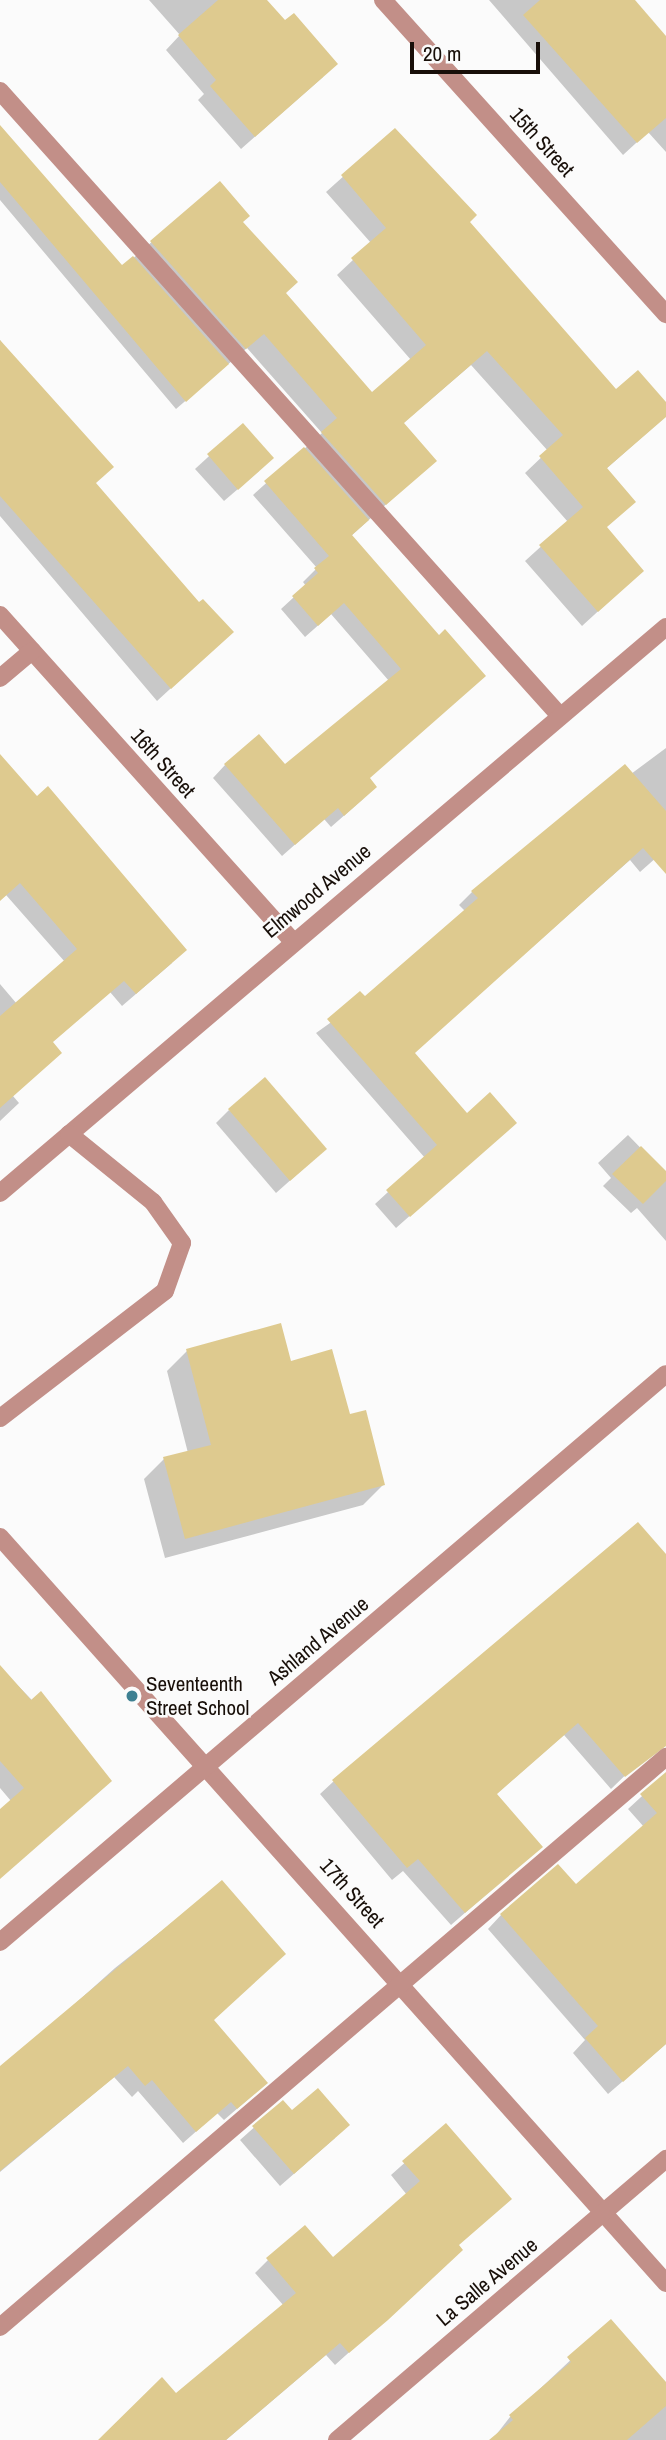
<!DOCTYPE html>
<html>
<head>
<meta charset="utf-8">
<style>
	body { margin:0 }
	#map { position:relative; width:666px; height:2440px; overflow:hidden; background:#fbfbfb; font-family:"Archivo Narrow",sans-serif }
	div>[style] { position:absolute }
	.shadow>* { inset:0; background:#0003 }
	.building>* { inset:0; background:#deca8f }
	.minor>* { height:18px; margin:-9px; padding:0 9px; transform-origin:9px; border-radius:9px; background:#c28f88 }
	.dots>* { width:19px; height:19px; translate:-50% -50%; box-sizing:border-box; border:4px solid #fbfbfb; border-radius:50% }
	span { translate:-50% -50%; white-space:nowrap; text-align:center; line-height:1.15; -webkit-text-stroke:5px #fbfbfb; paint-order:stroke }
	.street-label { font-size:21px; color:#180f09 }
	.poi-label { font-size:21px; color:#180f09 }
	.left { translate:0 -50%; text-align:left }
	.scale { position:absolute; left:410px; top:42px; width:130px; height:32px; box-sizing:border-box; border:4px solid #180f09; border-top:0; padding-left:9px; font-size:21px; line-height:24px; white-space:nowrap; color:#180f09; -webkit-text-stroke:5px #fbfbfb; paint-order:stroke }
</style>
</head>
<body>
<div id="map">
	<div class="shadow">
		<i style="clip-path:polygon(149px 0,264px 0,323px 77px,241px 149px,198px 100px,204px 94px,166px 50px,180px 35px)"></i>
		<i style="clip-path:polygon(489px 0,610px 0,666px 62px,666px 152px,648px 132px,623px 155px)"></i>
		<i style="clip-path:polygon(395px 130px,468px 222px,616px 391px,666px 405px,666px 416px,606px 469px,605px 528px,642px 571px,582px 626px,525px 561px,568px 522px,525px 473px,548px 451px,471px 365px,402px 424px,434px 461px,351px 536px,439px 637px,368px 779px,363px 799px,331px 827px,324px 819px,282px 856px,213px 778px,225px 765px,285px 766px,389px 681px,331px 614px,305px 637px,281px 609px,306px 586px,303px 582px,317px 568px,253px 495px,322px 433px,247px 348px,176px 409px,0 200px,0 145px,122px 268px,219px 183px,284px 294px,372px 395px,411px 360px,337px 275px,371px 243px,326px 192px)"></i>
		<i style="clip-path:polygon(0 340px,94px 484px,218px 645px,157px 701px,0 516px)"></i>
		<i style="clip-path:polygon(243px 425px,259px 471px,224px 501px,195px 469px)"></i>
		<i style="clip-path:polygon(666px 748px,666px 849px,640px 872px,630px 860px,413px 1053px,467px 1115px,515px 1123px,396px 1228px,375px 1204px,425px 1158px,316px 1033px,365px 998px,465px 911px,459px 905px,472px 892px)"></i>
		<i style="clip-path:polygon(0 756px,172px 963px,122px 1006px,110px 992px,51px 1043px,13px 1096px,19px 1103px,0 1121px,0 984px,17px 1004px,65px 962px,6px 895px,0 900px)"></i>
		<i style="clip-path:polygon(229px 1110px,312px 1161px,276px 1193px,216px 1123px)"></i>
		<i style="clip-path:polygon(628px 1135px,666px 1174px,666px 1241px,637px 1208px,631px 1213px,603px 1186px,611px 1178px,598px 1163px)"></i>
		<i style="clip-path:polygon(187px 1351px,349px 1417px,383px 1485px,363px 1505px,165px 1558px,144px 1479px,164px 1459px,188px 1453px,167px 1371px)"></i>
		<i style="clip-path:polygon(666px 1557px,666px 1736px,611px 1789px,564px 1735px,495px 1795px,541px 1847px,451px 1925px,403px 1871px,392px 1880px,320px 1794px,334px 1781px)"></i>
		<i style="clip-path:polygon(0 1667px,110px 1781px,0 1878px,0 1811px,11px 1801px,0 1788px)"></i>
		<i style="clip-path:polygon(666px 1774px,666px 2044px,608px 2094px,573px 2053px,585px 2040px,488px 1929px,501px 1915px,575px 1887px,644px 1827px,628px 1809px)"></i>
		<i style="clip-path:polygon(222px 1883px,212px 2021px,253px 2095px,224px 2120px,217px 2113px,183px 2143px,138px 2091px,132px 2097px,114px 2077px,0 2172px,0 2071px,115px 1968px)"></i>
		<i style="clip-path:polygon(283px 2102px,292px 2113px,335px 2138px,280px 2186px,240px 2140px)"></i>
		<i style="clip-path:polygon(446px 2126px,457px 2246px,448px 2263px,335px 2365px,326px 2355px,226px 2440px,99px 2440px,176px 2396px,284px 2306px,255px 2273px,268px 2260px,333px 2259px,407px 2195px,391px 2175px)"></i>
		<i style="clip-path:polygon(611px 2322px,666px 2385px,666px 2440px,492px 2440px,510px 2417px)"></i>
	</div>
	<div class="building">
		<i style="clip-path:polygon(218px 0,267px 0,285px 20px,294px 13px,338px 64px,255px 137px,210px 86px,216px 80px,178px 35px)"></i>
		<i style="clip-path:polygon(540px 0,635px 0,666px 36px,666px 118px,637px 143px,523px 15px)"></i>
		<i style="clip-path:polygon(0 125px,122px 265px,133px 256px,229px 364px,186px 402px,0 182px)"></i>
		<i style="clip-path:polygon(395px 128px,477px 215px,470px 222px,616px 389px,638px 370px,666px 402px,666px 417px,607px 468px,636px 502px,607px 527px,644px 571px,598px 612px,539px 545px,583px 507px,539px 456px,563px 435px,487px 351px,404px 423px,437px 461px,386px 505px,321px 432px,337px 418px,264px 334px,246px 349px,150px 241px,220px 181px,250px 216px,243px 222px,298px 282px,286px 293px,372px 392px,426px 345px,351px 258px,386px 228px,341px 175px)"></i>
		<i style="clip-path:polygon(0 340px,114px 467px,96px 483px,199px 602px,203px 599px,234px 632px,171px 689px,0 496px)"></i>
		<i style="clip-path:polygon(243px 423px,274px 458px,238px 490px,207px 454px)"></i>
		<i style="clip-path:polygon(304px 447px,369px 520px,352px 535px,439px 635px,445px 629px,486px 676px,370px 778px,377px 787px,344px 816px,338px 808px,295px 845px,224px 764px,259px 734px,285px 764px,401px 669px,344px 603px,318px 626px,292px 596px,318px 573px,314px 568px,329px 556px,264px 481px)"></i>
		<i style="clip-path:polygon(0 754px,37px 796px,48px 786px,187px 950px,136px 994px,124px 981px,53px 1042px,62px 1053px,0 1108px,0 1016px,77px 949px,20px 883px,0 901px)"></i>
		<i style="clip-path:polygon(625px 764px,666px 811px,666px 874px,643px 848px,415px 1053px,467px 1113px,490px 1092px,517px 1123px,410px 1217px,386px 1190px,437px 1145px,327px 1019px,360px 991px,365px 996px,478px 898px,471px 891px)"></i>
		<i style="clip-path:polygon(265px 1077px,327px 1149px,290px 1181px,228px 1109px)"></i>
		<i style="clip-path:polygon(641px 1146px,666px 1171px,666px 1181px,643px 1204px,612px 1174px)"></i>
		<i style="clip-path:polygon(281px 1323px,291px 1361px,332px 1349px,350px 1414px,366px 1410px,385px 1485px,185px 1539px,163px 1457px,211px 1445px,186px 1349px)"></i>
		<i style="clip-path:polygon(638px 1522px,666px 1554px,666px 1746px,625px 1777px,578px 1723px,497px 1794px,543px 1847px,465px 1913px,418px 1859px,407px 1868px,332px 1780px)"></i>
		<i style="clip-path:polygon(0 1665px,31px 1700px,41px 1691px,112px 1781px,0 1879px,0 1809px,24px 1788px,0 1761px)"></i>
		<i style="clip-path:polygon(666px 1772px,666px 2044px,623px 2082px,585px 2038px,598px 2026px,500px 1914px,558px 1864px,576px 1884px,657px 1813px,640px 1794px)"></i>
		<i style="clip-path:polygon(222px 1880px,286px 1954px,214px 2020px,268px 2083px,237px 2109px,231px 2102px,196px 2132px,152px 2080px,145px 2086px,128px 2066px,0 2171px,0 2066px)"></i>
		<i style="clip-path:polygon(318px 2088px,350px 2125px,294px 2174px,252px 2126px,283px 2100px,292px 2110px)"></i>
		<i style="clip-path:polygon(446px 2123px,512px 2199px,459px 2245px,463px 2250px,388px 2320px,349px 2353px,340px 2343px,226px 2440px,98px 2440px,162px 2377px,176px 2393px,296px 2293px,266px 2258px,305px 2225px,333px 2257px,420px 2181px,402px 2161px)"></i>
		<i style="clip-path:polygon(611px 2319px,666px 2382px,666px 2406px,627px 2440px,489px 2440px,513px 2420px,509px 2415px,571px 2362px,567px 2357px)"></i>
	</div>
	<div class="minor">
		<i style="left:383px;top:0;width:423px;rotate:48deg"></i>
		<i style="left:0;top:91px;width:839px;rotate:48.14deg"></i>
		<i style="left:0;top:615px;width:438px;rotate:48.1deg"></i>
		<i style="left:0;top:678px;width:42px;rotate:-40.2deg"></i>
		<i style="left:0;top:1193px;width:874px;rotate:-40.36deg"></i>
		<i style="left:0;top:1418px;width:208px;rotate:-37.6deg"></i>
		<i style="left:165px;top:1291px;width:51px;rotate:-70.5deg"></i>
		<i style="left:182px;top:1243px;width:50px;rotate:-125.3deg"></i>
		<i style="left:153px;top:1202px;width:108px;rotate:-141deg"></i>
		<i style="left:0;top:1537px;width:1000px;rotate:48.24deg"></i>
		<i style="left:0;top:1942px;width:875px;rotate:-40.46deg"></i>
		<i style="left:0;top:2327px;width:877px;rotate:-40.56deg"></i>
		<i style="left:337px;top:2440px;width:433px;rotate:-40.5deg"></i>
	</div>
	<div class="dots">
		<i style="left:132px;top:1696px;background:#3e8092"></i>
	</div>
	<div class="street-label">
		<span style="left:542px;top:142px;rotate:48deg">15th Street</span>
		<span style="left:163px;top:763px;rotate:48deg">16th Street</span>
		<span style="left:317px;top:891px;rotate:-40deg">Elmwood Avenue</span>
		<span style="left:318px;top:1641px;rotate:-40deg">Ashland Avenue</span>
		<span style="left:352px;top:1893px;rotate:48deg">17th Street</span>
		<span style="left:487px;top:2282px;rotate:-40deg">La Salle Avenue</span>
	</div>
	<div class="poi-label">
		<span class="left" style="left:146px;top:1696px">Seventeenth<br>Street School</span>
	</div>
	<div class="scale">20 m</div>
</div>
</body>
</html>
